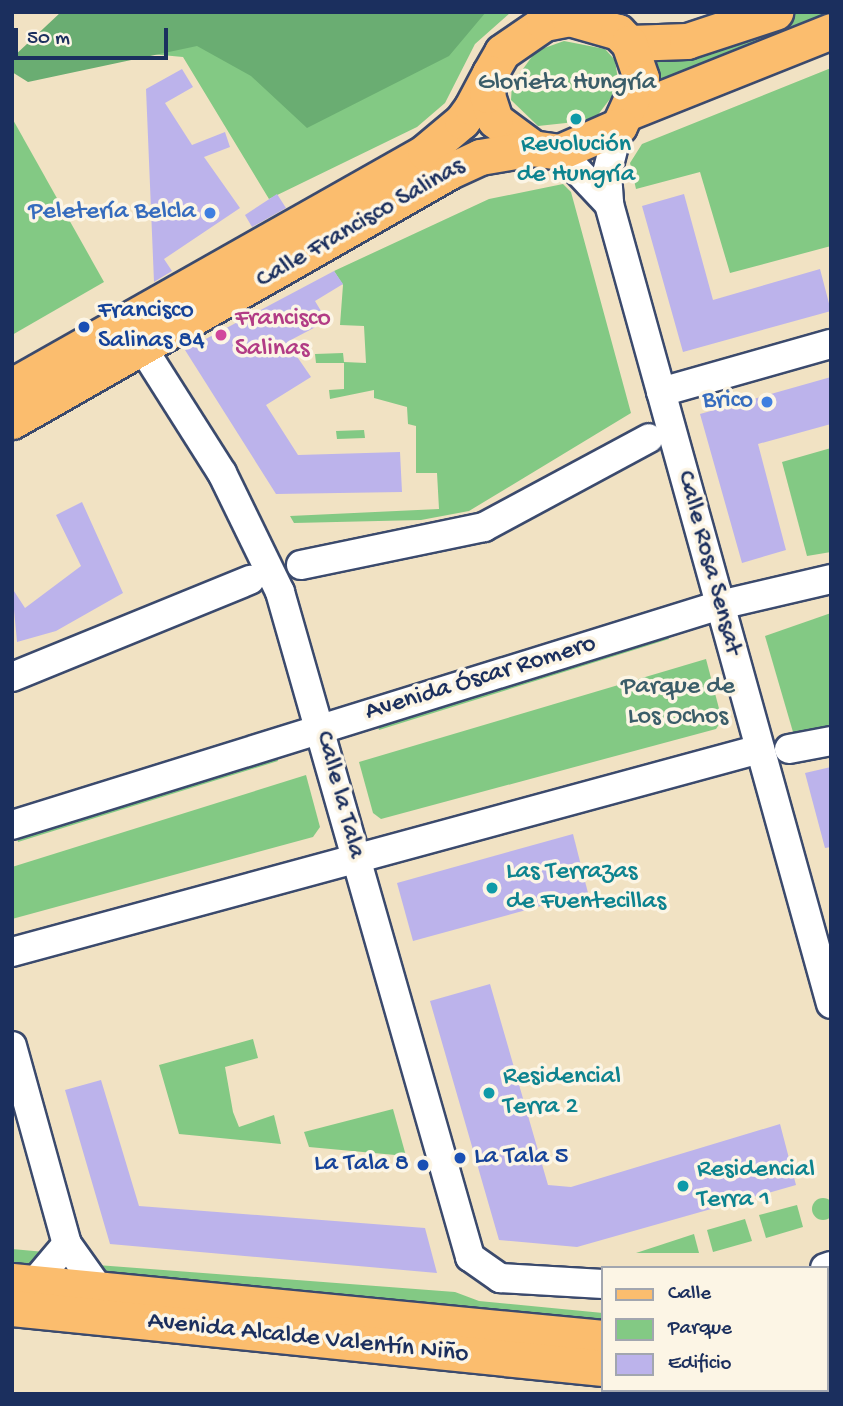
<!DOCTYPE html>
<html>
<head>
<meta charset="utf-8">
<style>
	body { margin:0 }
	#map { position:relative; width:843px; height:1406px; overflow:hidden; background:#f1e2c3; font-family:"Gochi Hand",sans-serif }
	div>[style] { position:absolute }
	.green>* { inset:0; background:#83c984 }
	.round { border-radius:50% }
	.forest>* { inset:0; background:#6aad72 }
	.building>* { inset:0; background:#bcb3eb }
	.roads { filter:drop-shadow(2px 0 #3b4a6d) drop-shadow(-2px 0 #3b4a6d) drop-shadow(0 2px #3b4a6d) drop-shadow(0 -2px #3b4a6d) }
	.minor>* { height:28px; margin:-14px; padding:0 14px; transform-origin:14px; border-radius:14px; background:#fff }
	.major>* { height:35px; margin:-17.5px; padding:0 17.5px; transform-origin:17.5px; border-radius:17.5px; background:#fbbd6e }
	.dots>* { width:19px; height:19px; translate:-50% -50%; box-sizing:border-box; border:4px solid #fcf5e5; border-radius:50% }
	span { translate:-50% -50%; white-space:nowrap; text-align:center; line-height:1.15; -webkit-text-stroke:7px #fcf5e5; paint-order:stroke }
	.park-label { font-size:26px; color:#3a5d69 }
	.culture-label { font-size:26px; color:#0d838f }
	.left { translate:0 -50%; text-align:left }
	.shop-label { font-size:26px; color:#366cbe }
	.right { translate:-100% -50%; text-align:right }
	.street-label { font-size:26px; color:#1b2f5e }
	.transit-label { font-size:26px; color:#164399 }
	.hotel-label { font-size:26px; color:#b23c85 }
	.frame { position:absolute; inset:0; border:14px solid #1b2f5e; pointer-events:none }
	.legend { position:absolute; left:601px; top:1266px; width:228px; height:126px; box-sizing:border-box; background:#fcf5e5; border:2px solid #a2a6af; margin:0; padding:9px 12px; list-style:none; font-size:21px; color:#1b2f5e }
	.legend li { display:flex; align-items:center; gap:14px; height:35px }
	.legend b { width:35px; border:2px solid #a2a6af }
	.scale { position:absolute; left:14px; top:28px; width:154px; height:32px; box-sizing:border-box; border:4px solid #1b2f5e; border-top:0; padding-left:9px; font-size:21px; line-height:24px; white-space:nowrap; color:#1b2f5e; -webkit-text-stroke:5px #fcf5e5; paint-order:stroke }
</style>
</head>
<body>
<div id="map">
	<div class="green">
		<i style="clip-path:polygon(123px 12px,511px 12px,475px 44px,445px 103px,417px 127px,269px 199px,183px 57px,107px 50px)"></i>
		<i style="clip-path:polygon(799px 12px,831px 12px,831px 19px,661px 86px,655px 57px)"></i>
		<i style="clip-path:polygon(564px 41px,605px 49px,615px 60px,619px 87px,594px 120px,538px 126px,511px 100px,512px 84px,536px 51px)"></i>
		<i style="clip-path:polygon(831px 68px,831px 246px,730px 273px,700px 172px,636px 189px,630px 163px,642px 144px)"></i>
		<i style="clip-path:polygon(12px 118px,104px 282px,12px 335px)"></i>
		<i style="clip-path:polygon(563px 184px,571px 192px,631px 413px,469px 511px,421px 520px,294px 523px,290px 516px,439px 509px,437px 473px,416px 473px,416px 426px,408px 424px,407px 407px,374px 398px,374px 390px,330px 399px,329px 390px,344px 389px,344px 363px,316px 363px,315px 354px,343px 353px,344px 362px,366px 363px,364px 326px,340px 325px,343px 285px,334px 271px,489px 199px)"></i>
		<i style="clip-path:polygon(364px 430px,365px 438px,337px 439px,336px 431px)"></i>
		<i style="clip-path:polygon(831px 448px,831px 552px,807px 556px,782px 462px)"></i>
		<i style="clip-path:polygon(831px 613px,831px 756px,802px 763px,765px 636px)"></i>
		<i style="clip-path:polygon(667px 633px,669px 639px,379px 730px,377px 723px)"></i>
		<i style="clip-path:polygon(706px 659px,722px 720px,716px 729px,381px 819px,373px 813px,359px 762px)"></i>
		<i style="clip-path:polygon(276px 754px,278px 761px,18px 842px,16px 835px)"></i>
		<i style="clip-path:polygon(306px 775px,320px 827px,313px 837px,12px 919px,12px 867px)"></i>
		<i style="clip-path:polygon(253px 1039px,258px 1058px,225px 1067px,233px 1112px,239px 1127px,274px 1115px,281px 1144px,179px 1134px,159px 1065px)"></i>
		<i style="clip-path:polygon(393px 1109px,406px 1156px,309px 1147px,304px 1132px)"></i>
		<i class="round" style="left:812px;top:1198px;width:22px;height:22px"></i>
		<i style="clip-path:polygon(797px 1205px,803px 1227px,766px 1238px,759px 1215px)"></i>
		<i style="clip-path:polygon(745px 1219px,752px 1241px,713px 1252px,707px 1230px)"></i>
		<i style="clip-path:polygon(694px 1234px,699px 1253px,636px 1253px)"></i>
		<i style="clip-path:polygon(12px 1249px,45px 1252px,36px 1269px,12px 1267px)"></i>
		<i style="clip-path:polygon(97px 1265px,455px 1292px,479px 1301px,603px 1313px,603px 1328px,100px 1279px)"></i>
	</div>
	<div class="forest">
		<i style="clip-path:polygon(61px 12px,486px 12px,449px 56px,307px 128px,251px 76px,197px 46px,28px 82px,12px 72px,12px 58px)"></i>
	</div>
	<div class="building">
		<i style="clip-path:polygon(182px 69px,193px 87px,165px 103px,192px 145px,225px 132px,230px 147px,204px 157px,240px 208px,164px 259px,172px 271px,154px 282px,146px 89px)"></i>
		<i style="clip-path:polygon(277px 194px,286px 208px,252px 227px,245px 215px)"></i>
		<i style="clip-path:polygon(684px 194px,713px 300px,820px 269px,831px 311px,683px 352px,642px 206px)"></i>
		<i style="clip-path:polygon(334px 271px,343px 284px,315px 301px,327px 321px,287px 342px,311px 377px,266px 405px,298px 455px,400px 452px,402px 492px,276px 494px,185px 350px)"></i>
		<i style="clip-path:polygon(831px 377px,831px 424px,758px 444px,786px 550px,742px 563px,700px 414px)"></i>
		<i style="clip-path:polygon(82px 502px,123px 593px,56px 631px,17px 642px,12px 588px,25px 608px,81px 566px,56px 515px)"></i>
		<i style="clip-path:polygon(831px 767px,831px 847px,825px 848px,805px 773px)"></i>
		<i style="clip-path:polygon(573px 834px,588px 893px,413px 941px,397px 883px)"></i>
		<i style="clip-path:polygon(490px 984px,548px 1185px,571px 1187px,780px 1124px,796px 1185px,577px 1247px,499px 1240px,430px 1001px)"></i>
		<i style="clip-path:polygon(101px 1080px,139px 1206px,425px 1228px,437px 1273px,110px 1244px,65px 1090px)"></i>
	</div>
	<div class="roads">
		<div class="minor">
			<i style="left:619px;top:126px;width:49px;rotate:104.3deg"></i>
			<i style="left:607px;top:173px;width:31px;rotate:86deg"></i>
			<i style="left:609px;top:204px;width:830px;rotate:74.49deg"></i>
			<i style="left:560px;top:152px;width:71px;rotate:46.7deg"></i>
			<i style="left:142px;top:347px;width:149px;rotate:57.6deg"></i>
			<i style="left:222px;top:473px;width:132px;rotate:64deg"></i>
			<i style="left:280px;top:592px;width:692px;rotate:74.05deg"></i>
			<i style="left:470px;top:1257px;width:37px;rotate:35deg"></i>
			<i style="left:500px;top:1278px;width:103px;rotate:3.3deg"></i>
			<i style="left:661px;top:392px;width:177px;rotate:-15.8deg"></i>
			<i style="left:301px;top:565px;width:187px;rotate:-11.7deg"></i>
			<i style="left:484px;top:527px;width:187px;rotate:-28.3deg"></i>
			<i style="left:12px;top:677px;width:257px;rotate:-22.2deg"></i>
			<i style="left:789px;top:749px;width:43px;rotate:-10.8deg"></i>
			<i style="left:12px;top:825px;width:741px;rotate:-17.26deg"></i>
			<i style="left:720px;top:605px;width:114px;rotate:-13.2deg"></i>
			<i style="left:12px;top:952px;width:775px;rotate:-15.18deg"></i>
			<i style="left:12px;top:1046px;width:205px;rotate:74.5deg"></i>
			<i style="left:67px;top:1244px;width:55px;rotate:54.6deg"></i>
			<i style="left:825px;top:1268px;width:6px;rotate:-18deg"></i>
			<i style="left:34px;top:1283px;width:51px;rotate:-49.8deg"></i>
		</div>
		<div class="major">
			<i style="left:629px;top:43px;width:58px;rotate:-2deg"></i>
			<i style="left:687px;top:41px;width:93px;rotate:-18.2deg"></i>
			<i style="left:631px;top:111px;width:215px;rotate:-21.8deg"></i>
			<i style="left:12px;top:386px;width:475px;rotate:-29.5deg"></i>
			<i style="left:425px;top:152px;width:48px;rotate:-40deg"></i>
			<i style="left:462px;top:121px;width:17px;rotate:-54deg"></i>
			<i style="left:472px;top:107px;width:38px;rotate:-62deg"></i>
			<i style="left:490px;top:73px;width:24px;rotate:-60deg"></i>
			<i style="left:502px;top:52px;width:51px;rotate:-34.6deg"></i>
			<i style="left:544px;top:23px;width:25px;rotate:-11deg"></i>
			<i style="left:569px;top:18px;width:51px;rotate:15.9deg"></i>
			<i style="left:618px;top:32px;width:16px;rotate:45deg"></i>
			<i style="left:629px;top:43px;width:37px;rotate:71deg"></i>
			<i style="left:641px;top:78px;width:53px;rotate:114.6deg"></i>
			<i style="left:619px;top:126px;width:64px;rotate:156.2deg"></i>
			<i style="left:560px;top:152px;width:27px;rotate:-172deg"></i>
			<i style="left:533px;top:148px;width:47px;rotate:-143.6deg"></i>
			<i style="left:495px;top:120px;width:26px;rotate:-108deg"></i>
			<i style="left:487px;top:95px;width:22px;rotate:-82deg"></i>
			<i style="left:12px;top:421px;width:504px;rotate:-29.72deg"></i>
			<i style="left:450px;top:171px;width:33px;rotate:-25deg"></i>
			<i style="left:480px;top:157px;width:54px;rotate:-9.6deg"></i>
			<i style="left:12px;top:1281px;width:594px;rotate:5.51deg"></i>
			<i style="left:12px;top:1308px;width:594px;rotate:5.8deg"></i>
			<i style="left:827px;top:1361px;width:4px;rotate:14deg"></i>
			<i style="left:827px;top:1390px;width:4px"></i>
		</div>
	</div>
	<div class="dots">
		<i style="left:576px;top:119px;background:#0f9aa8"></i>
		<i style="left:210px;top:213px;background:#3f7fe0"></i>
		<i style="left:84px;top:327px;background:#1a4fb4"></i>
		<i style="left:221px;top:335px;background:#d1479c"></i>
		<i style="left:767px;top:402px;background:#3f7fe0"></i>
		<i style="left:492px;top:888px;background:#0f9aa8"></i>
		<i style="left:489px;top:1093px;background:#0f9aa8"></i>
		<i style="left:460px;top:1158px;background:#1a4fb4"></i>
		<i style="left:423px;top:1165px;background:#1a4fb4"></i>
		<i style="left:683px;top:1186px;background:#0f9aa8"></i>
	</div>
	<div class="park-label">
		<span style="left:567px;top:84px">Glorieta Hungría</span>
		<span style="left:678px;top:703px">Parque de<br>Los Ochos</span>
	</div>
	<div class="culture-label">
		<span style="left:576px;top:161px">Revolución<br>de Hungría</span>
		<span class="left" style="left:506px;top:888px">Las Terrazas<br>de Fuentecillas</span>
		<span class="left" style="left:503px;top:1093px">Residencial<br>Terra 2</span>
		<span class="left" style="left:697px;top:1186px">Residencial<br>Terra 1</span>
	</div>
	<div class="shop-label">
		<span class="right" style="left:196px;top:213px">Peletería Belcla</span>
		<span class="right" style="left:753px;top:402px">Brico</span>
	</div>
	<div class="street-label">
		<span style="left:361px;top:224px;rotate:-30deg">Calle Francisco Salinas</span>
		<span style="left:708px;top:563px;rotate:75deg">Calle Rosa Sensat</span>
		<span style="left:481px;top:679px;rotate:-17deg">Avenida Óscar Romero</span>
		<span style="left:339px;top:795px;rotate:75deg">Calle la Tala</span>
		<span style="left:308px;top:1339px;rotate:6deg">Avenida Alcalde Valentín Niño</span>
	</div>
	<div class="transit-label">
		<span class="left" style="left:98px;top:327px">Francisco<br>Salinas 84</span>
		<span class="left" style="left:474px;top:1158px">La Tala 5</span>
		<span class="right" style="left:409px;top:1165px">La Tala 8</span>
	</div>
	<div class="hotel-label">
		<span class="left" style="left:235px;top:335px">Francisco<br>Salinas</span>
	</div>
	<div class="frame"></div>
	<ul class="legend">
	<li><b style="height:9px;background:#fbbd6e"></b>Calle</li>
	<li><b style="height:19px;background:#83c984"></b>Parque</li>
	<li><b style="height:19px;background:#bcb3eb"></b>Edificio</li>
	</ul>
	<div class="scale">50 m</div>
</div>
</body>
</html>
